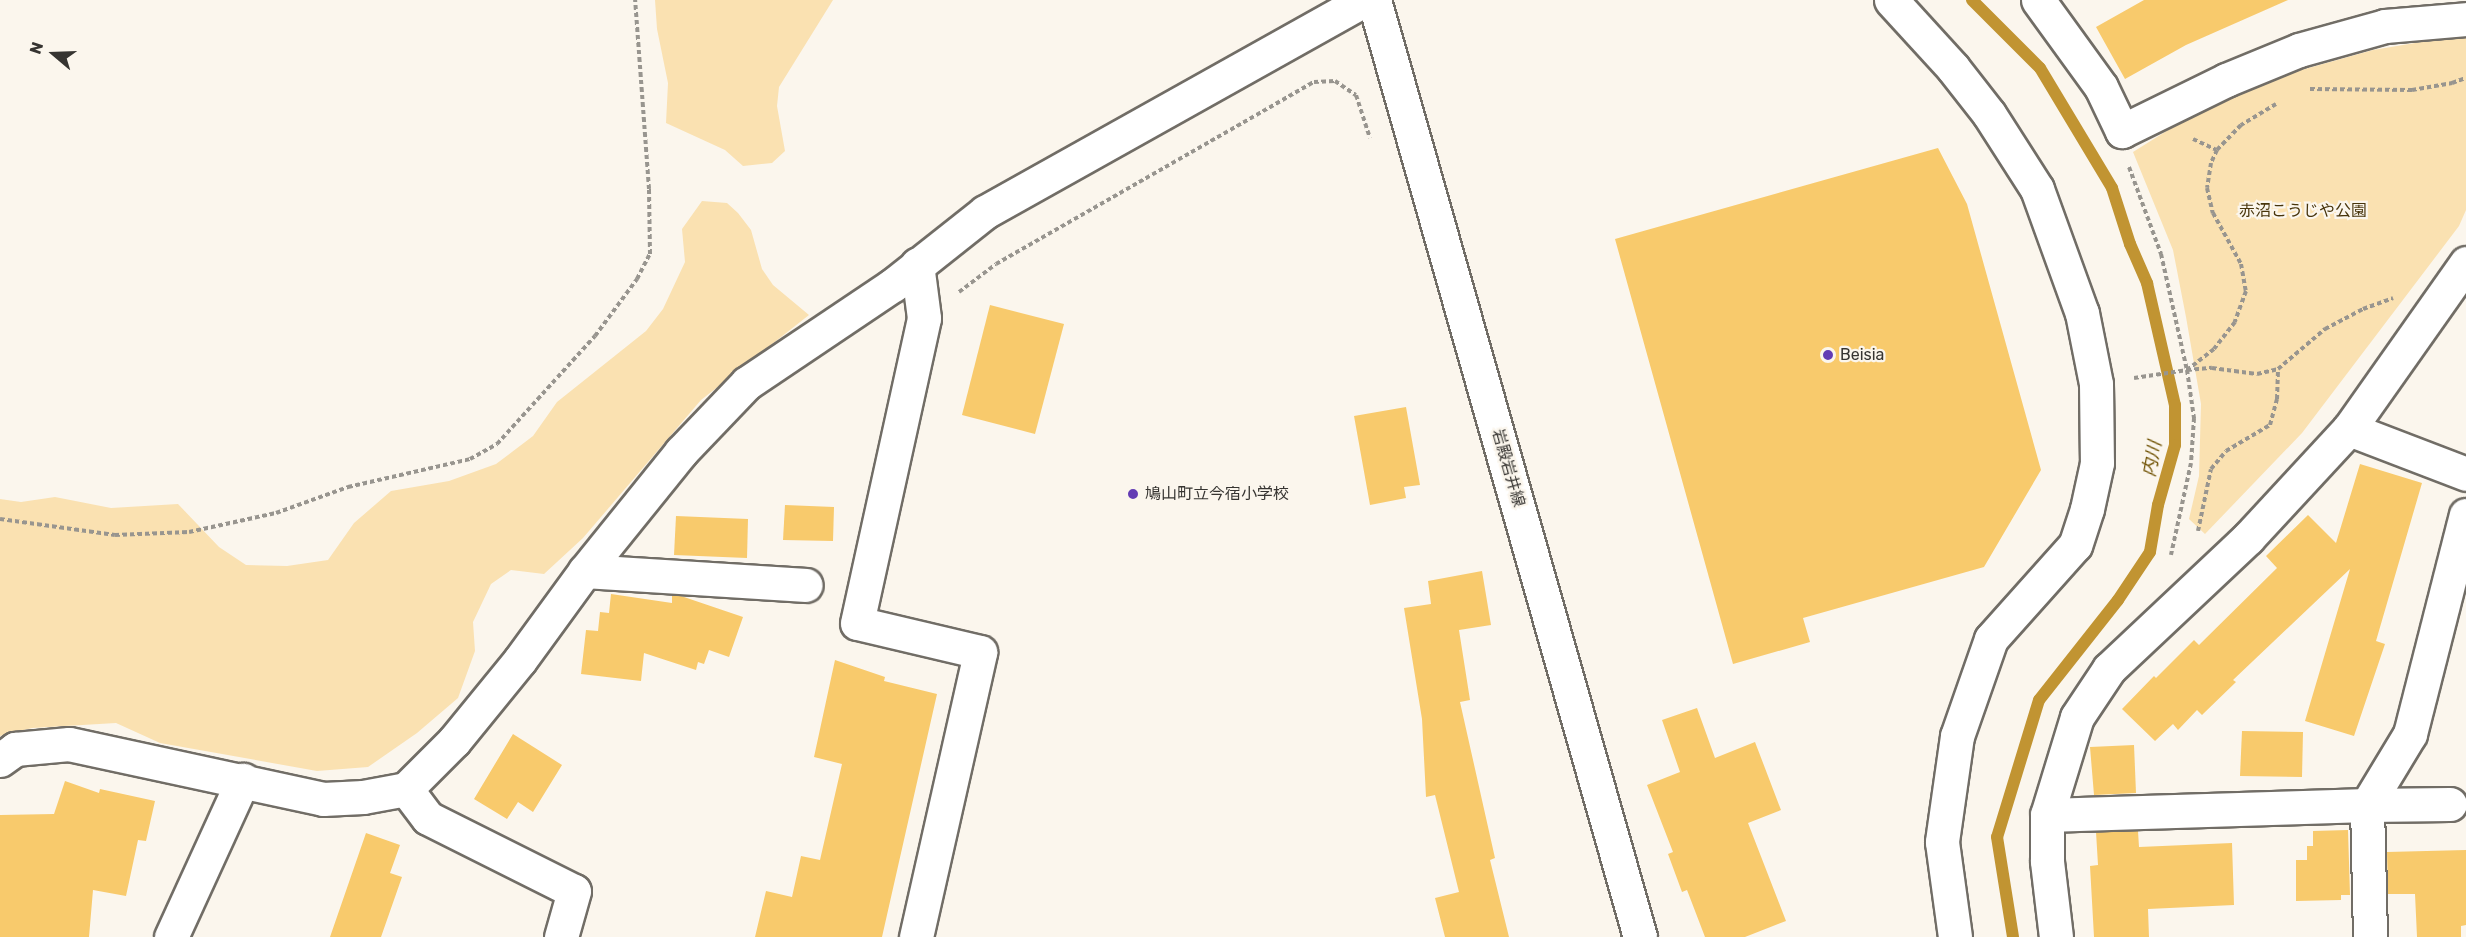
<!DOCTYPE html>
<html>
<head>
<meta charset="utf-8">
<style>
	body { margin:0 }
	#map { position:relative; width:2466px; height:937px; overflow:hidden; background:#fbf6ed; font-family:Rubik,"Noto Sans JP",sans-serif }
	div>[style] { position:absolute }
	.green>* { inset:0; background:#fae1b1 }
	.stream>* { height:12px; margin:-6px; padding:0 6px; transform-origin:6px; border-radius:6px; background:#c19432 }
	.building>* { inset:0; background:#f8ca6c }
	.path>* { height:4px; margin-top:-2px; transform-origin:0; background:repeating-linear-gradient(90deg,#98958f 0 4.5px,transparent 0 7.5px) }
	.roads { filter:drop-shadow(2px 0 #716d66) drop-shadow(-2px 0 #716d66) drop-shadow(0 2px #716d66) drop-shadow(0 -2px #716d66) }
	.minor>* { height:33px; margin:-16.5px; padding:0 16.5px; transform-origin:16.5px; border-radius:16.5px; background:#fff }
	.major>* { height:33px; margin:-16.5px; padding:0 16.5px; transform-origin:16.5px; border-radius:16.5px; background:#fff }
	.dots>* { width:16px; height:16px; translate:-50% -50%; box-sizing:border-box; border:3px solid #fbf6ed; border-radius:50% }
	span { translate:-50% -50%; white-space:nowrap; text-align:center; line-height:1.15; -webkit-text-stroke:4.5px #fbf6ed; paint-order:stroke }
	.park-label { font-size:16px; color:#48350c }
	.poi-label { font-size:16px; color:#363431 }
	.left { translate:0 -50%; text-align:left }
	.street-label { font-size:16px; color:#363431 }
	.water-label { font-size:18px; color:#6e5001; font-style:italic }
	.north { position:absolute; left:24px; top:24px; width:60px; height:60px; -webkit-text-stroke:4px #fbf6ed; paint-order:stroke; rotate:289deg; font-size:16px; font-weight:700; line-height:24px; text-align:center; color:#363431 }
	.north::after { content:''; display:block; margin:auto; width:21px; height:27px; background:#363431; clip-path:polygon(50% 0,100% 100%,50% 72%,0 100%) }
</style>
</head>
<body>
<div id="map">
	<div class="green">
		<i style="clip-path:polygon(655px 0,833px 0,779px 87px,777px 106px,785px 151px,772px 163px,743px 166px,725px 150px,666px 123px,668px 83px,657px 29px)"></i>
		<i style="clip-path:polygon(2466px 38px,2466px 210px,2459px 226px,2302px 433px,2205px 534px,2189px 519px,2199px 476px,2201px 404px,2186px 317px,2173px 250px,2133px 152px,2173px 127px,2220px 103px,2283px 75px,2373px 50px,2421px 42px)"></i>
		<i style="clip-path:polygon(702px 201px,727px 203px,738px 213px,751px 230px,762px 269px,773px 285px,809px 315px,701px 400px,583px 538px,544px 574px,511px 570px,491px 584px,473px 622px,475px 651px,458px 698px,417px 733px,368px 767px,317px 771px,160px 743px,116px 723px,32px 728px,0 736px,0 499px,21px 502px,55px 497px,111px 508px,178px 504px,219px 547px,246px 565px,287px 566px,328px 560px,354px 523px,391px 491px,449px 481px,496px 464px,533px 436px,557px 402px,646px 331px,663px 309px,685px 262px,682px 229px)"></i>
	</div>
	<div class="stream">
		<i style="left:1972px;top:0;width:96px;rotate:45deg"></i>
		<i style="left:2040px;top:68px;width:140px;rotate:59deg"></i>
		<i style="left:2112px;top:188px;width:59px;rotate:72.2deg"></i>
		<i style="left:2130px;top:244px;width:43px;rotate:66.4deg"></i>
		<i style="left:2147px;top:283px;width:125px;rotate:77.1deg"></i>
		<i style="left:2175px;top:405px;width:40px;rotate:90deg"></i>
		<i style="left:2175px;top:445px;width:62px;rotate:105.8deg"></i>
		<i style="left:2158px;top:505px;width:48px;rotate:99.7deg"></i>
		<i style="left:2150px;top:552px;width:58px;rotate:123.7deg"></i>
		<i style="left:2118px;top:600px;width:127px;rotate:128.3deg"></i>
		<i style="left:2039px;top:700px;width:143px;rotate:107deg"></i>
		<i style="left:1997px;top:837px;width:101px;rotate:80.9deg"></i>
	</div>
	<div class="building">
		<i style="clip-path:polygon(2144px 0,2288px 0,2186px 45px,2125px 79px,2096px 27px)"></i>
		<i style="clip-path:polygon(1938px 148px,1967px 204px,2041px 470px,1984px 567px,1803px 618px,1810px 642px,1733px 664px,1615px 239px)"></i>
		<i style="clip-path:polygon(990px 305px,1064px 324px,1035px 434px,962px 415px)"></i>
		<i style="clip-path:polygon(1406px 407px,1420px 485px,1404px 487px,1406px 498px,1370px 505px,1354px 416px)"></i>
		<i style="clip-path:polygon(2360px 464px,2422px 483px,2376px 641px,2385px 644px,2354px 736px,2305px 721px,2350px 569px,2233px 680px,2236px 682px,2202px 715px,2197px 710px,2178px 730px,2173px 724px,2155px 741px,2122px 709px,2154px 676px,2156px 678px,2194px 640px,2199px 645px,2277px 568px,2266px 556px,2308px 515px,2336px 543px)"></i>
		<i style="clip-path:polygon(785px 505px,834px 507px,833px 541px,783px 540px)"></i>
		<i style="clip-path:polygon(676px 516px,748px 519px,747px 558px,674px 555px)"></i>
		<i style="clip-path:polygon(1482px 571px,1491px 625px,1459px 630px,1470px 700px,1460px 702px,1495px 858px,1490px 860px,1509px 937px,1445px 937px,1435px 898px,1459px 892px,1435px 795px,1426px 797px,1422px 719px,1404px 608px,1431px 604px,1428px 581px)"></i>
		<i style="clip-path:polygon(611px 594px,672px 603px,672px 595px,681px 596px,743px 617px,729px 657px,709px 650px,704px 664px,698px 662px,696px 670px,644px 653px,641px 681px,581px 674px,586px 630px,598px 631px,600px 612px,609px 613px)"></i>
		<i style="clip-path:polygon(835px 660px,885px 677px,884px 681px,937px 694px,882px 937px,755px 937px,766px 891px,792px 897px,801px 856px,820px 860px,842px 764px,814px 757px)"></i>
		<i style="clip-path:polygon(1697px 708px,1715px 758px,1755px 742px,1781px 810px,1748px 823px,1786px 921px,1745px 937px,1705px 937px,1687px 890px,1682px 892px,1668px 854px,1673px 852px,1647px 785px,1680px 772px,1662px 720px)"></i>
		<i style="clip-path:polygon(2242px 731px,2303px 732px,2302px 777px,2240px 776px)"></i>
		<i style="clip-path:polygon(513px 734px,562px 765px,533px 812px,518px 802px,507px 819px,474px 799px)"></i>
		<i style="clip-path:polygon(2134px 745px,2136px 793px,2094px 795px,2090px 747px)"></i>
		<i style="clip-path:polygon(65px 781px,99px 793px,100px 789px,155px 801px,146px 841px,138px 840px,126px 896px,93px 890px,89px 937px,0 937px,0 815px,54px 814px)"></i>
		<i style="clip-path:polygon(2348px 830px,2350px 895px,2341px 895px,2341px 900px,2296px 901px,2296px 860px,2307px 860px,2307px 846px,2313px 846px,2313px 831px)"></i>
		<i style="clip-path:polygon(2138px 831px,2139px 847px,2232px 843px,2234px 905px,2148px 909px,2149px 937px,2094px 937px,2090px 866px,2098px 865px,2096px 832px)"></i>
		<i style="clip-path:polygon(366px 833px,400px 845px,390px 873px,402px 877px,381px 937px,330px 937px)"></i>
		<i style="clip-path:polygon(2466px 850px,2466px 925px,2461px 926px,2461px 937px,2417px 937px,2415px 894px,2388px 894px,2387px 852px)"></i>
	</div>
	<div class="path">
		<i style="left:2310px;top:89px;width:102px;rotate:0.6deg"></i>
		<i style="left:2412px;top:90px;width:41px;rotate:-9.9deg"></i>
		<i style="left:2452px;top:83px;width:15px;rotate:-20deg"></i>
		<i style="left:2276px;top:104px;width:41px;rotate:149deg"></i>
		<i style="left:2241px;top:125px;width:35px;rotate:134deg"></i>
		<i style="left:2217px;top:150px;width:14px;rotate:115deg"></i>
		<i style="left:2211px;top:163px;width:25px;rotate:99deg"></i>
		<i style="left:2207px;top:188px;width:26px;rotate:77deg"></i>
		<i style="left:2213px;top:213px;width:58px;rotate:61.2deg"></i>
		<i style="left:2241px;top:264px;width:27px;rotate:80deg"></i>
		<i style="left:2246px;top:291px;width:33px;rotate:110deg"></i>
		<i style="left:2235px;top:322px;width:34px;rotate:128deg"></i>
		<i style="left:2214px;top:349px;width:34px;rotate:142deg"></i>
		<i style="left:2187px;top:370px;width:25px;rotate:-5deg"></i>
		<i style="left:2212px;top:368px;width:45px;rotate:7.6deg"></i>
		<i style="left:2257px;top:374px;width:22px;rotate:-13deg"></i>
		<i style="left:2193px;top:139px;width:26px;rotate:25deg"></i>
		<i style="left:2129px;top:167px;width:93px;rotate:69.8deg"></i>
		<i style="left:2161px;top:254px;width:119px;rotate:77.4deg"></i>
		<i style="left:2187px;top:370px;width:49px;rotate:81.7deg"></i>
		<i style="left:2194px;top:418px;width:45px;rotate:93.8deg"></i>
		<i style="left:2191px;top:463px;width:94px;rotate:102.3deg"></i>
		<i style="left:959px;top:292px;width:46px;rotate:-37.1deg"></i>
		<i style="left:996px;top:264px;width:366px;rotate:-29.8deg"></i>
		<i style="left:1314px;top:82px;width:21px;rotate:-3deg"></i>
		<i style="left:1335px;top:81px;width:25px;rotate:34deg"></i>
		<i style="left:1356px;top:95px;width:45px;rotate:72deg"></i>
		<i style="left:2134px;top:378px;width:54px;rotate:-8.6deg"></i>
		<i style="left:0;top:519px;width:116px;rotate:7.9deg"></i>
		<i style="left:115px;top:535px;width:74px;rotate:-2.3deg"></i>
		<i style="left:189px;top:532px;width:89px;rotate:-12.3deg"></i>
		<i style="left:276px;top:513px;width:77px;rotate:-19.9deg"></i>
		<i style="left:348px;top:487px;width:125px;rotate:-12.9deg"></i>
		<i style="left:470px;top:459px;width:31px;rotate:-29deg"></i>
		<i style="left:497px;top:444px;width:146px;rotate:-47.8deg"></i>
		<i style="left:595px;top:336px;width:71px;rotate:-53.6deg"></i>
		<i style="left:637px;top:279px;width:28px;rotate:-63deg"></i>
		<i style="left:650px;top:254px;width:65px;rotate:-90.9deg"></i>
		<i style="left:649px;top:189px;width:190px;rotate:-94.2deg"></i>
		<i style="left:2198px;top:531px;width:63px;rotate:-78.2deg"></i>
		<i style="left:2211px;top:469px;width:23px;rotate:-50deg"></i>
		<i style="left:2226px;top:451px;width:51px;rotate:-30.6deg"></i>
		<i style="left:2270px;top:425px;width:27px;rotate:-75deg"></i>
		<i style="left:2277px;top:399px;width:30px;rotate:-88deg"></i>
		<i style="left:2278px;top:369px;width:62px;rotate:-40.4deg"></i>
		<i style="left:2325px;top:329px;width:43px;rotate:-27.8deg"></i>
		<i style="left:2363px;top:309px;width:32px;rotate:-20deg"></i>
	</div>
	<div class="roads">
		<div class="minor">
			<i style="left:1891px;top:0;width:92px;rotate:47.6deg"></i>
			<i style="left:1953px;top:68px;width:58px;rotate:52deg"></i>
			<i style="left:1989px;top:114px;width:89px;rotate:57.4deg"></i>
			<i style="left:2037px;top:189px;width:132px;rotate:70.1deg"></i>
			<i style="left:2082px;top:313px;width:72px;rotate:78.8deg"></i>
			<i style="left:2096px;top:384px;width:79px;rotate:89.3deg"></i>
			<i style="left:2097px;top:463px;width:47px;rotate:102.3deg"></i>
			<i style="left:2087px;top:509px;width:38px;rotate:108deg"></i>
			<i style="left:2075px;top:545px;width:126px;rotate:131.8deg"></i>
			<i style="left:1991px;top:639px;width:103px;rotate:109.3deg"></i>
			<i style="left:1957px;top:736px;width:107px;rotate:98.1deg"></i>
			<i style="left:1942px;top:842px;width:96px;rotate:82.2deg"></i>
			<i style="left:2038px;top:0;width:107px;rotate:54.1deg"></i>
			<i style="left:2101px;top:87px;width:49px;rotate:64.5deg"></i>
			<i style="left:2122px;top:131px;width:116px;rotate:-26.1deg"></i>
			<i style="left:2226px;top:80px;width:79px;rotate:-22.3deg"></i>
			<i style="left:2299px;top:50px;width:89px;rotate:-15.6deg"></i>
			<i style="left:2385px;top:26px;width:81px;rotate:-4.9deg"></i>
			<i style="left:2349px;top:429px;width:125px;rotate:21deg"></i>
			<i style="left:585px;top:571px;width:221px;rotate:3.6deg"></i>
			<i style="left:0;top:760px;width:19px;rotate:-36deg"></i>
			<i style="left:15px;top:749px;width:54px;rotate:-5.3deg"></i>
			<i style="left:69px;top:744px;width:260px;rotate:12.2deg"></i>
			<i style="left:323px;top:799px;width:40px;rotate:-2.9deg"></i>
			<i style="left:363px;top:797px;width:44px;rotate:-10.5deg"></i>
			<i style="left:406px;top:789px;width:68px;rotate:-45deg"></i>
			<i style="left:454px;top:741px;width:104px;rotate:-50.8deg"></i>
			<i style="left:520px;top:660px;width:110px;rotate:-53.9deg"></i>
			<i style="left:585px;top:571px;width:153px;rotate:-51.1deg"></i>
			<i style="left:681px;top:452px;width:95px;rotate:-46.3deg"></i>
			<i style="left:747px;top:383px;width:176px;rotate:-33.9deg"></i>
			<i style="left:893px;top:285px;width:117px;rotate:-38.4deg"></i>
			<i style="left:985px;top:212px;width:434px;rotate:-29.2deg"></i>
			<i style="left:406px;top:789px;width:36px;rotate:53deg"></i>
			<i style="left:428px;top:818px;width:163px;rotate:26.6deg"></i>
			<i style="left:574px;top:891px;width:48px;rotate:105.8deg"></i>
			<i style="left:2367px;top:805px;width:83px;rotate:-58.8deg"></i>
			<i style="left:2410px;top:734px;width:226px;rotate:-75.7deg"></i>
			<i style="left:2367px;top:805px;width:83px;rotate:-0.7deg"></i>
			<i style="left:2047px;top:815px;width:320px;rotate:-1.8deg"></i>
			<i style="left:2367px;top:805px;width:132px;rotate:88.7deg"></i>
			<i style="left:171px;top:937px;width:173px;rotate:-65.4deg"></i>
			<i style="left:916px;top:937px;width:292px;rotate:-77.3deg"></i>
			<i style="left:980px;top:652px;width:126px;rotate:-166.7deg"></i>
			<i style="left:857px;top:623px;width:312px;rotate:-77.6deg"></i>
			<i style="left:924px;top:318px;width:54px;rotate:-97.4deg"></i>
			<i style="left:2056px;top:937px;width:77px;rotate:-96.8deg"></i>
			<i style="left:2047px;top:861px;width:46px;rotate:-90deg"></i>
			<i style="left:2047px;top:815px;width:102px;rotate:-73deg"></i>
			<i style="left:2077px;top:717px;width:58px;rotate:-56.3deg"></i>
			<i style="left:2109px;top:669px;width:191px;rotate:-43.3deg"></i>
			<i style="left:2248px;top:538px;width:149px;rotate:-47.2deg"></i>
			<i style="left:2349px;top:429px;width:203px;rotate:-54.8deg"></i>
		</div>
		<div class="major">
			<i style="left:1374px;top:0;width:974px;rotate:74.15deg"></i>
		</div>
	</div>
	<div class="dots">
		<i style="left:1828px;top:355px;background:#633cb4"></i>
		<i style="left:1133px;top:494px;background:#633cb4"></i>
	</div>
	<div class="park-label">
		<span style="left:2303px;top:211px">赤沼こうじや公園</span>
	</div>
	<div class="poi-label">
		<span class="left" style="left:1840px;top:355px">Beisia</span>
		<span class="left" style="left:1145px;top:494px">鳩山町立今宿小学校</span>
	</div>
	<div class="street-label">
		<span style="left:1508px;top:468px;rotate:74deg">岩殿岩井線</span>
	</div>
	<div class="water-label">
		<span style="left:2152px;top:459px;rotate:-79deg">内川</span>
	</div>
	<div class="north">N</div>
</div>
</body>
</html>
